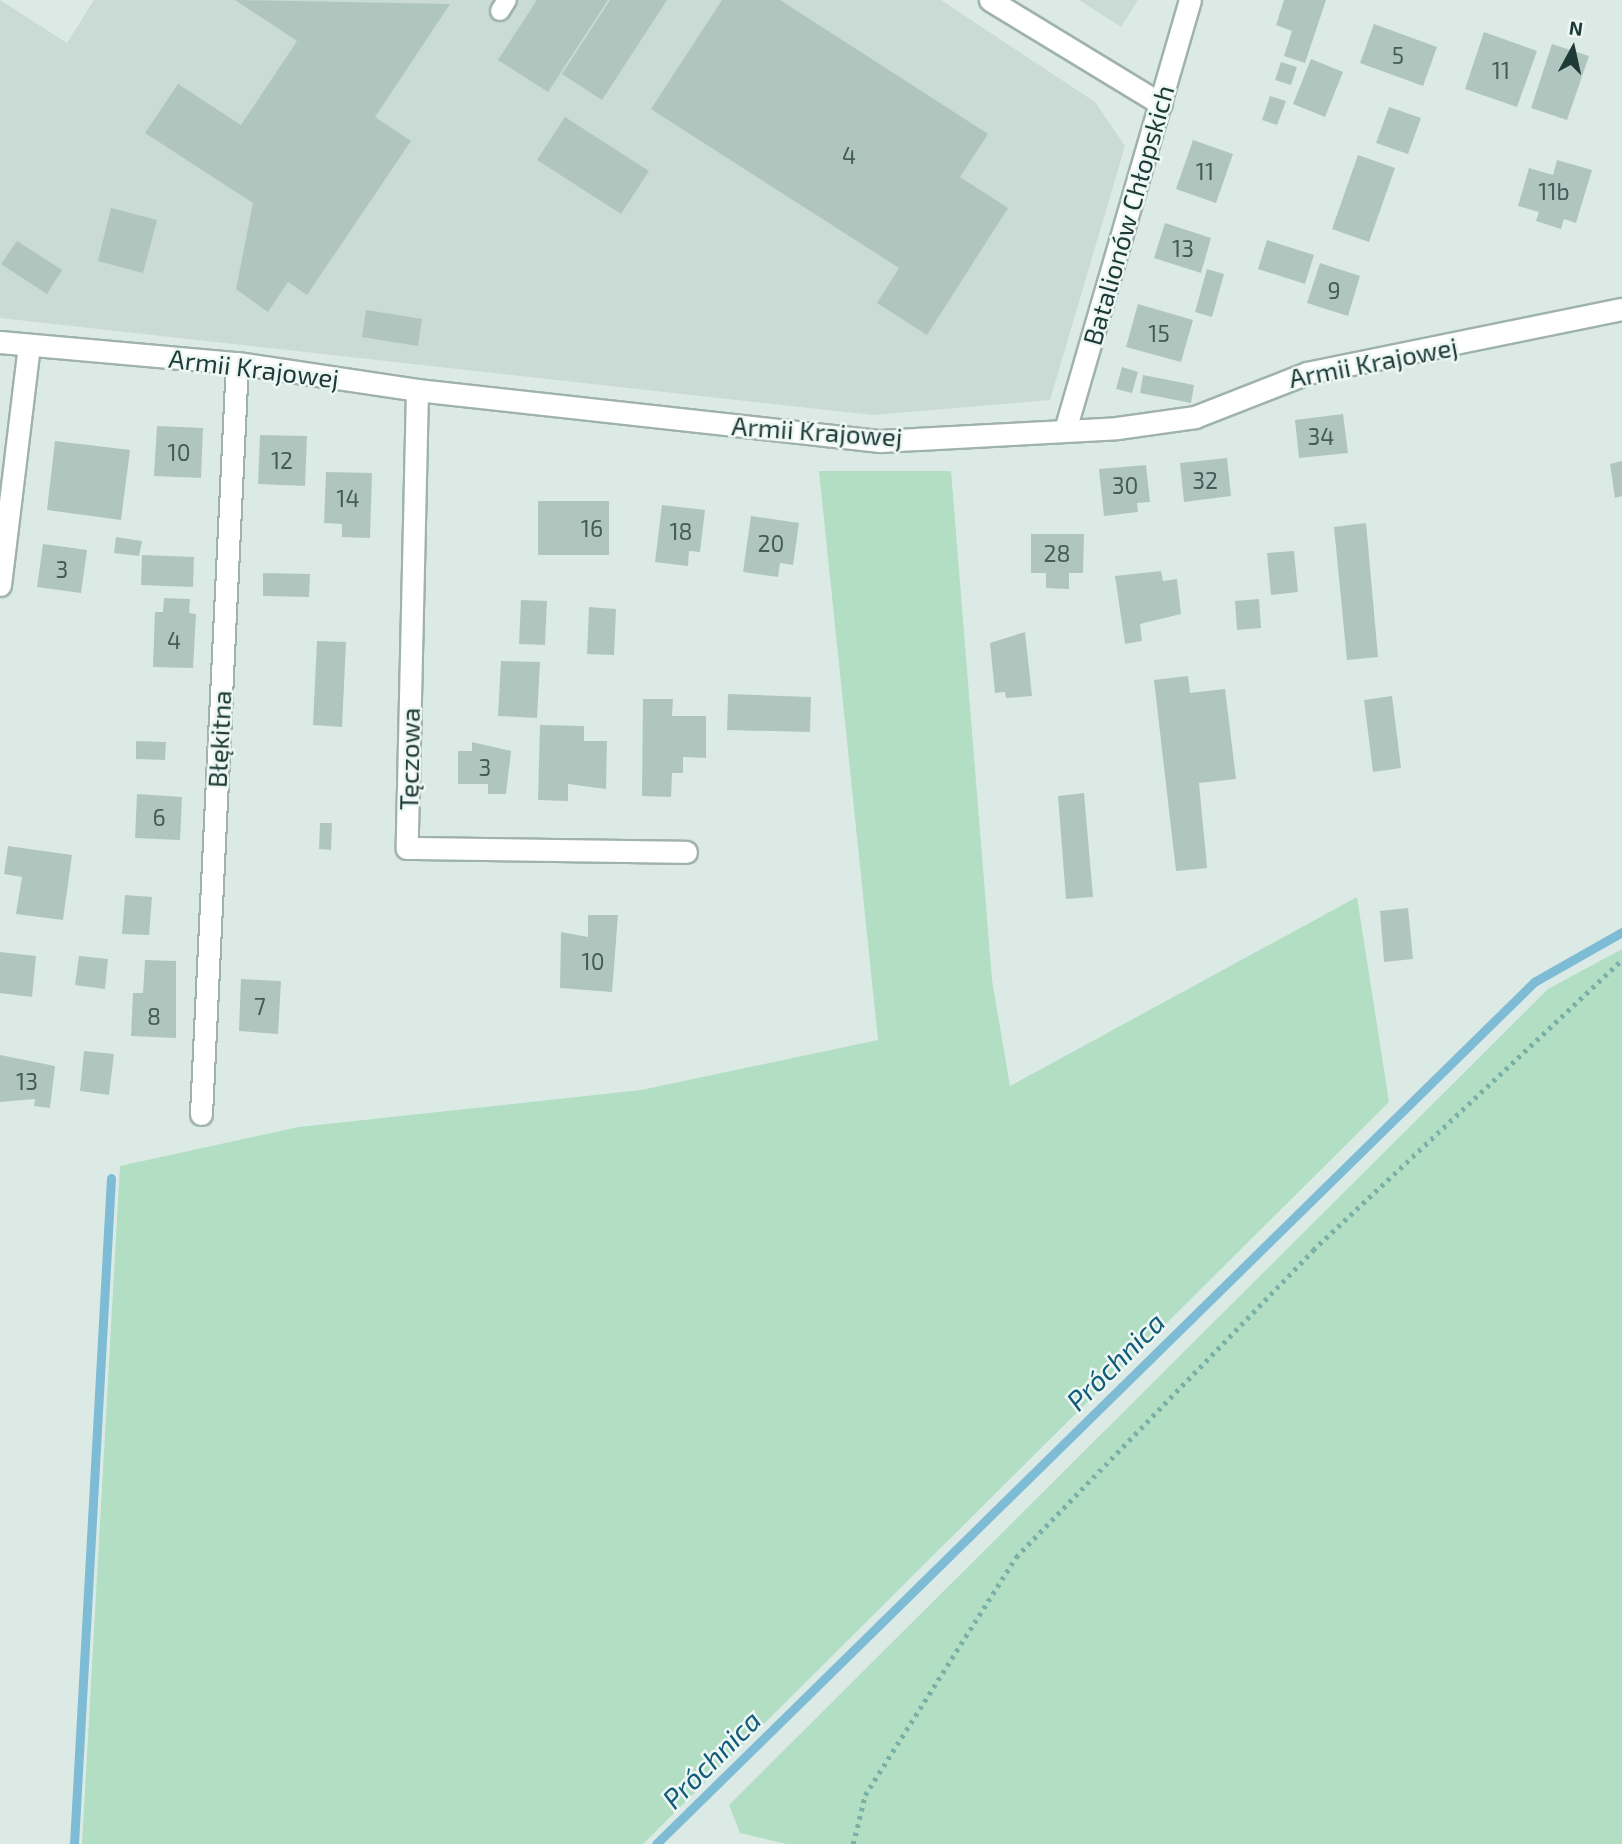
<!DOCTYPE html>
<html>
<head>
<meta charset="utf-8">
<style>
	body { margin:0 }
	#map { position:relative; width:1622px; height:1844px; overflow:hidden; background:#dceae6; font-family:"Exo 2",sans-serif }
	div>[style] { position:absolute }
	.built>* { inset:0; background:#cadad5 }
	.green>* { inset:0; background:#b2dec4 }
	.stream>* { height:9px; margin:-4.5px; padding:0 4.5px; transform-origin:4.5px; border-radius:4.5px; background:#7ebcd5 }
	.building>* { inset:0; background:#b1c5bf }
	.path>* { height:4.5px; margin-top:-2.25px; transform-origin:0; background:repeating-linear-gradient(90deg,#7ab1a7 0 3.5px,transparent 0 8.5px) }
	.roads { filter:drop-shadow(2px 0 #9fb2ae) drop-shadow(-2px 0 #9fb2ae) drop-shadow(0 2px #9fb2ae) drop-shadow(0 -2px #9fb2ae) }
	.service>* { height:18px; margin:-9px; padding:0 9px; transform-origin:9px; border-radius:9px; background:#fff }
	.minor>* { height:21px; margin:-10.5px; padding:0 10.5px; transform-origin:10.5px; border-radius:10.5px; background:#fff }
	span { translate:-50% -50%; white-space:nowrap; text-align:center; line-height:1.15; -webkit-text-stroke:5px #edf7f3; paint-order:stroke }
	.number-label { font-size:23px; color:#425d58 }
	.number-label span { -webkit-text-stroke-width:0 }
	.street-label { font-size:26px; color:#1d3a36 }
	.water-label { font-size:28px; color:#135b7a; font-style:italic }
	.north { position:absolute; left:1538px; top:14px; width:70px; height:70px; -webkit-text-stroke:5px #edf7f3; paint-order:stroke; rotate:8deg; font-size:19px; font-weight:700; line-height:28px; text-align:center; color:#1d3a36 }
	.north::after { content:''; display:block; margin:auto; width:24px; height:32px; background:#1d3a36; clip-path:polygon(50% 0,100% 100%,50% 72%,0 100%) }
</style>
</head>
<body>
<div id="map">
	<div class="built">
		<i style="clip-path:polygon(0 0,67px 43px,94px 0,941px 0,1095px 102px,1125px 146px,1050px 400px,873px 415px,0 318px)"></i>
		<i style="clip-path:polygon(1079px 0,1138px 0,1121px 27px)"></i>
	</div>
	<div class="green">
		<i style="clip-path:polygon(819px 471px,951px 471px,992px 980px,1010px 1086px,1357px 897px,1389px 1102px,643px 1844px,82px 1844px,120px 1166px,299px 1127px,641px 1090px,878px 1040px)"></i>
		<i style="clip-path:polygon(1622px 949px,1622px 1844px,787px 1844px,740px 1833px,729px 1805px,1548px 989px)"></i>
	</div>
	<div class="stream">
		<i style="left:74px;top:1844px;width:667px;rotate:-86.82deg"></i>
		<i style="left:656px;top:1844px;width:1230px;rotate:-44.47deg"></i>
		<i style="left:1534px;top:982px;width:101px;rotate:-29.6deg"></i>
	</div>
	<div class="building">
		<i style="clip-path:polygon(235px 0,450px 4px,375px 117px,411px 141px,307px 295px,288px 282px,268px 312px,236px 289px,253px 203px,145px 133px,178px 84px,241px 125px,297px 41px)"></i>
		<i style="clip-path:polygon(537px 0,608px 0,548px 92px,498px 60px)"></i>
		<i style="clip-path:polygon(610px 0,667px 0,602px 100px,562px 74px)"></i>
		<i style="clip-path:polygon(722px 0,780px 0,988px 134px,960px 177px,1008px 208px,927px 335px,877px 303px,899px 268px,651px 109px)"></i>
		<i style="clip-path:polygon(1284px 0,1326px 0,1305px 63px,1284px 56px,1292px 31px,1276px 25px)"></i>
		<i style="clip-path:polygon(1374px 24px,1437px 47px,1423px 86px,1360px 63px)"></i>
		<i style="clip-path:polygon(1484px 32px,1537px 51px,1517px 107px,1465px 89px)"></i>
		<i style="clip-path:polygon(1552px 44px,1589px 56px,1567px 120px,1531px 108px)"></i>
		<i style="clip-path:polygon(1311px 59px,1343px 72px,1325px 117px,1293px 104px)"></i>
		<i style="clip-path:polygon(1281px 62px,1297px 67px,1291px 85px,1275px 80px)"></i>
		<i style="clip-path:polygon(1270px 96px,1286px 101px,1277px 125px,1262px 120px)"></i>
		<i style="clip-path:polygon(1389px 107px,1421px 118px,1408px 154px,1376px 143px)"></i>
		<i style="clip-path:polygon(565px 117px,649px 171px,621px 214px,537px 160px)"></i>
		<i style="clip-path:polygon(1193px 140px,1233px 154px,1216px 203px,1176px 189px)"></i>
		<i style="clip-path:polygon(1358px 155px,1395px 168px,1369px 242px,1332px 229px)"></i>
		<i style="clip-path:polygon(1557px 160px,1592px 170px,1576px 223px,1564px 219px,1561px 229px,1536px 221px,1539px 212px,1518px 206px,1529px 168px,1553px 175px)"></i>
		<i style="clip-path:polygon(111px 208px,157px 220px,143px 273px,98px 261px)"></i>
		<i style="clip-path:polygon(1165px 223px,1211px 238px,1201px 273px,1154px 258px)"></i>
		<i style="clip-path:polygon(1267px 240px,1314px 255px,1305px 284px,1258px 269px)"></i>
		<i style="clip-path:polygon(17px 241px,62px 270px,47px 294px,1px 264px)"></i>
		<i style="clip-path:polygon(1320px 263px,1360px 276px,1348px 316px,1307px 303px)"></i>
		<i style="clip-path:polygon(1207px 269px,1224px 274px,1212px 317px,1195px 312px)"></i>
		<i style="clip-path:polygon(1138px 304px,1193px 320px,1181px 362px,1126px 347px)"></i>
		<i style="clip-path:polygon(366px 310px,422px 319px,418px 346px,362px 337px)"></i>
		<i style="clip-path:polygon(1122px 367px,1138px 372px,1132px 393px,1116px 389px)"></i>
		<i style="clip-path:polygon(1143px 375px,1194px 385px,1191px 403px,1140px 393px)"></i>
		<i style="clip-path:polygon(1343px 414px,1348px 453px,1299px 458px,1295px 420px)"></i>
		<i style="clip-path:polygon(157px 426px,203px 428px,201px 478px,154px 476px)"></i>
		<i style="clip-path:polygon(260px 435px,307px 436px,305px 486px,258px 484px)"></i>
		<i style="clip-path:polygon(55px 441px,130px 450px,121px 520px,47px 510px)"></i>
		<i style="clip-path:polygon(1227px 458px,1231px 496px,1184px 502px,1180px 463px)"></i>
		<i style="clip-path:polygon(1622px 461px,1622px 496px,1615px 498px,1610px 464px)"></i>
		<i style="clip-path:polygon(1146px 465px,1150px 502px,1137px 503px,1138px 512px,1104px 516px,1099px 469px)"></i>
		<i style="clip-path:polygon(326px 472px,372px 473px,370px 538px,342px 537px,342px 524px,324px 523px)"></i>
		<i style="clip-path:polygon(538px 501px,609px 501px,609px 555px,538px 555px)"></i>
		<i style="clip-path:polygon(662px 505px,705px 510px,700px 552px,689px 551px,688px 566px,655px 562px)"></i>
		<i style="clip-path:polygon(751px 516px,799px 523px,793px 565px,780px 563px,778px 577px,743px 572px)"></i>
		<i style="clip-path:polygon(1366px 523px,1378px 657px,1347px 660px,1334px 527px)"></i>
		<i style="clip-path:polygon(1031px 534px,1084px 534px,1083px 573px,1069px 573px,1069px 589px,1046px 588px,1046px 573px,1031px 573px)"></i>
		<i style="clip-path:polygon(116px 537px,142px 541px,139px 556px,114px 553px)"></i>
		<i style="clip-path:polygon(43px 544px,87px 550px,81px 593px,37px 587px)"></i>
		<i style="clip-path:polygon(1294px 551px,1298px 592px,1271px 595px,1267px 553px)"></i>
		<i style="clip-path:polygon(142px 555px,194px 557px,193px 587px,141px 585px)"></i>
		<i style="clip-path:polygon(1161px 571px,1163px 581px,1177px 579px,1181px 614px,1140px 624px,1142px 641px,1125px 644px,1115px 576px)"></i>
		<i style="clip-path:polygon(263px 573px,310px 574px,309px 597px,263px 596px)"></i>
		<i style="clip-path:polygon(164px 598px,190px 599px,189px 613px,196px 614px,193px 668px,153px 667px,155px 612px,163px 612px)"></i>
		<i style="clip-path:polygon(1259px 599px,1261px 628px,1237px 630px,1235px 601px)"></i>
		<i style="clip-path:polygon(521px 600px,547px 601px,545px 645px,519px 644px)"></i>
		<i style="clip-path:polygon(589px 607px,616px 609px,614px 655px,587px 654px)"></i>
		<i style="clip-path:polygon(1025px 632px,1032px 696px,1006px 698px,1005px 692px,995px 693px,990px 643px)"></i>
		<i style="clip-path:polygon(317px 641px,346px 642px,342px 727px,313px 725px)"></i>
		<i style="clip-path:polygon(501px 661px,540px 662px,537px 718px,498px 716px)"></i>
		<i style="clip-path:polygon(1188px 676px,1190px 693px,1225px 689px,1236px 779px,1199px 783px,1207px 868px,1176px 871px,1154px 680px)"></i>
		<i style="clip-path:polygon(728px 694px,811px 697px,810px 732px,727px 730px)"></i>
		<i style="clip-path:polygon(1392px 696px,1401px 768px,1373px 772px,1364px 700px)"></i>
		<i style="clip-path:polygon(643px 699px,673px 699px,672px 716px,706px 716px,706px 758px,683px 757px,683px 773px,672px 773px,671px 797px,642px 796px)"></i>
		<i style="clip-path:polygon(540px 725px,584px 726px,584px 741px,607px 741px,606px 789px,568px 784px,568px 801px,538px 800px)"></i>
		<i style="clip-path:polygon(136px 741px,166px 742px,165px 760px,136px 759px)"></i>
		<i style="clip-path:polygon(472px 742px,511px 751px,506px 794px,488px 794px,488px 784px,458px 784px,458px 751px,472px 751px)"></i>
		<i style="clip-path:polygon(1084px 793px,1093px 897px,1066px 899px,1058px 796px)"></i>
		<i style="clip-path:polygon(137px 794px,182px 797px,180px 840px,135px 838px)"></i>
		<i style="clip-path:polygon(320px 823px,332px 823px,331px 850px,319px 849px)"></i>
		<i style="clip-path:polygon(8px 846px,72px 855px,63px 920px,16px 914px,22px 877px,4px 874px)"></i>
		<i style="clip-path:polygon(125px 895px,152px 897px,149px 935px,122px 934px)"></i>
		<i style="clip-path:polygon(1408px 908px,1413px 959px,1384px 962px,1380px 911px)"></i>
		<i style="clip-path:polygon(588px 915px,618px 915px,612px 992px,560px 988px,561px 932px,588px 937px)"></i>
		<i style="clip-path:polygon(0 952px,36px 956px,32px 997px,0 993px)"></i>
		<i style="clip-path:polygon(79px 956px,108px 959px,105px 989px,75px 985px)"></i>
		<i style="clip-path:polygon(145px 960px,176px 961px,176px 1038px,131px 1036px,133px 993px,143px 993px)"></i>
		<i style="clip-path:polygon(241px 979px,281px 981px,278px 1034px,239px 1031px)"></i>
		<i style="clip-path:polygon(84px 1051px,114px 1054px,109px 1095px,80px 1091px)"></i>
		<i style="clip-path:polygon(0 1055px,55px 1066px,50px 1108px,34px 1106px,35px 1099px,0 1102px)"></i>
	</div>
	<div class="path">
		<i style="left:853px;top:1844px;width:50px;rotate:-76.2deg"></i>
		<i style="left:865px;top:1795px;width:282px;rotate:-57.6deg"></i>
		<i style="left:1016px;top:1557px;width:427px;rotate:-45.9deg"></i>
		<i style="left:1313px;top:1250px;width:424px;rotate:-43.2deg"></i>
	</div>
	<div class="roads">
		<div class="service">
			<i style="left:500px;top:11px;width:13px;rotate:-58deg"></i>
		</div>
		<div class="minor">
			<i style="left:990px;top:0;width:200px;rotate:31.3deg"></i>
			<i style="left:0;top:342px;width:238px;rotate:5.1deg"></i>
			<i style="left:237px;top:363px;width:182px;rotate:8.5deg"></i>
			<i style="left:417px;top:390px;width:466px;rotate:6.3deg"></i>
			<i style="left:880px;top:441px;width:237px;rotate:-3.1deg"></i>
			<i style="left:1117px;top:428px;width:79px;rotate:-8deg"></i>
			<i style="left:1195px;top:417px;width:120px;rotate:-21.4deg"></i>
			<i style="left:1307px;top:373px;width:321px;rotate:-11.5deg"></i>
			<i style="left:417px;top:390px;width:458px;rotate:91.3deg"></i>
			<i style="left:407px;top:848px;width:279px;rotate:0.8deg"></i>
			<i style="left:1065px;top:430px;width:448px;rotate:-73.8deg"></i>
			<i style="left:0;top:585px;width:241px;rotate:-83.1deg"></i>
			<i style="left:201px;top:1114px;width:752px;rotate:-87.26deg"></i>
		</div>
	</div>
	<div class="number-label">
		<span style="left:1398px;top:55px">5</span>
		<span style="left:1501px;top:70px">11</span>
		<span style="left:849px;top:155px">4</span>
		<span style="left:1205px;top:171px">11</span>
		<span style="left:1554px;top:191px">11b</span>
		<span style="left:1183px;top:248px">13</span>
		<span style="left:1334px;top:290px">9</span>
		<span style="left:1159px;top:333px">15</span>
		<span style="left:1321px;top:436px">34</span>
		<span style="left:179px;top:452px">10</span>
		<span style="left:282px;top:460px">12</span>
		<span style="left:1205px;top:480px">32</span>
		<span style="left:1125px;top:485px">30</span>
		<span style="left:348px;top:498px">14</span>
		<span style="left:592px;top:528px">16</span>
		<span style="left:681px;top:531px">18</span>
		<span style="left:771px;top:543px">20</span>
		<span style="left:1057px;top:553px">28</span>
		<span style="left:62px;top:569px">3</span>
		<span style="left:174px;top:640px">4</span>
		<span style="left:485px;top:767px">3</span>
		<span style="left:159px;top:817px">6</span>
		<span style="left:593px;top:961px">10</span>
		<span style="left:260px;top:1006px">7</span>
		<span style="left:154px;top:1016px">8</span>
		<span style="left:27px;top:1081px">13</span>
	</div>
	<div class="street-label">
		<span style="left:1128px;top:215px;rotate:-74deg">Batalionów Chłopskich</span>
		<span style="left:1373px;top:362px;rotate:-11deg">Armii Krajowej</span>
		<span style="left:254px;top:368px;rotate:7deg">Armii Krajowej</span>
		<span style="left:817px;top:431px;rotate:4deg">Armii Krajowej</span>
		<span style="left:219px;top:739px;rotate:-87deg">Błękitna</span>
		<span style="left:409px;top:759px;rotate:-89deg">Tęczowa</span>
	</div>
	<div class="water-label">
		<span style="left:1115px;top:1361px;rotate:-45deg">Próchnica</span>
		<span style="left:711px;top:1759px;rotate:-45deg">Próchnica</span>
	</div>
	<div class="north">N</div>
</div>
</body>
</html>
